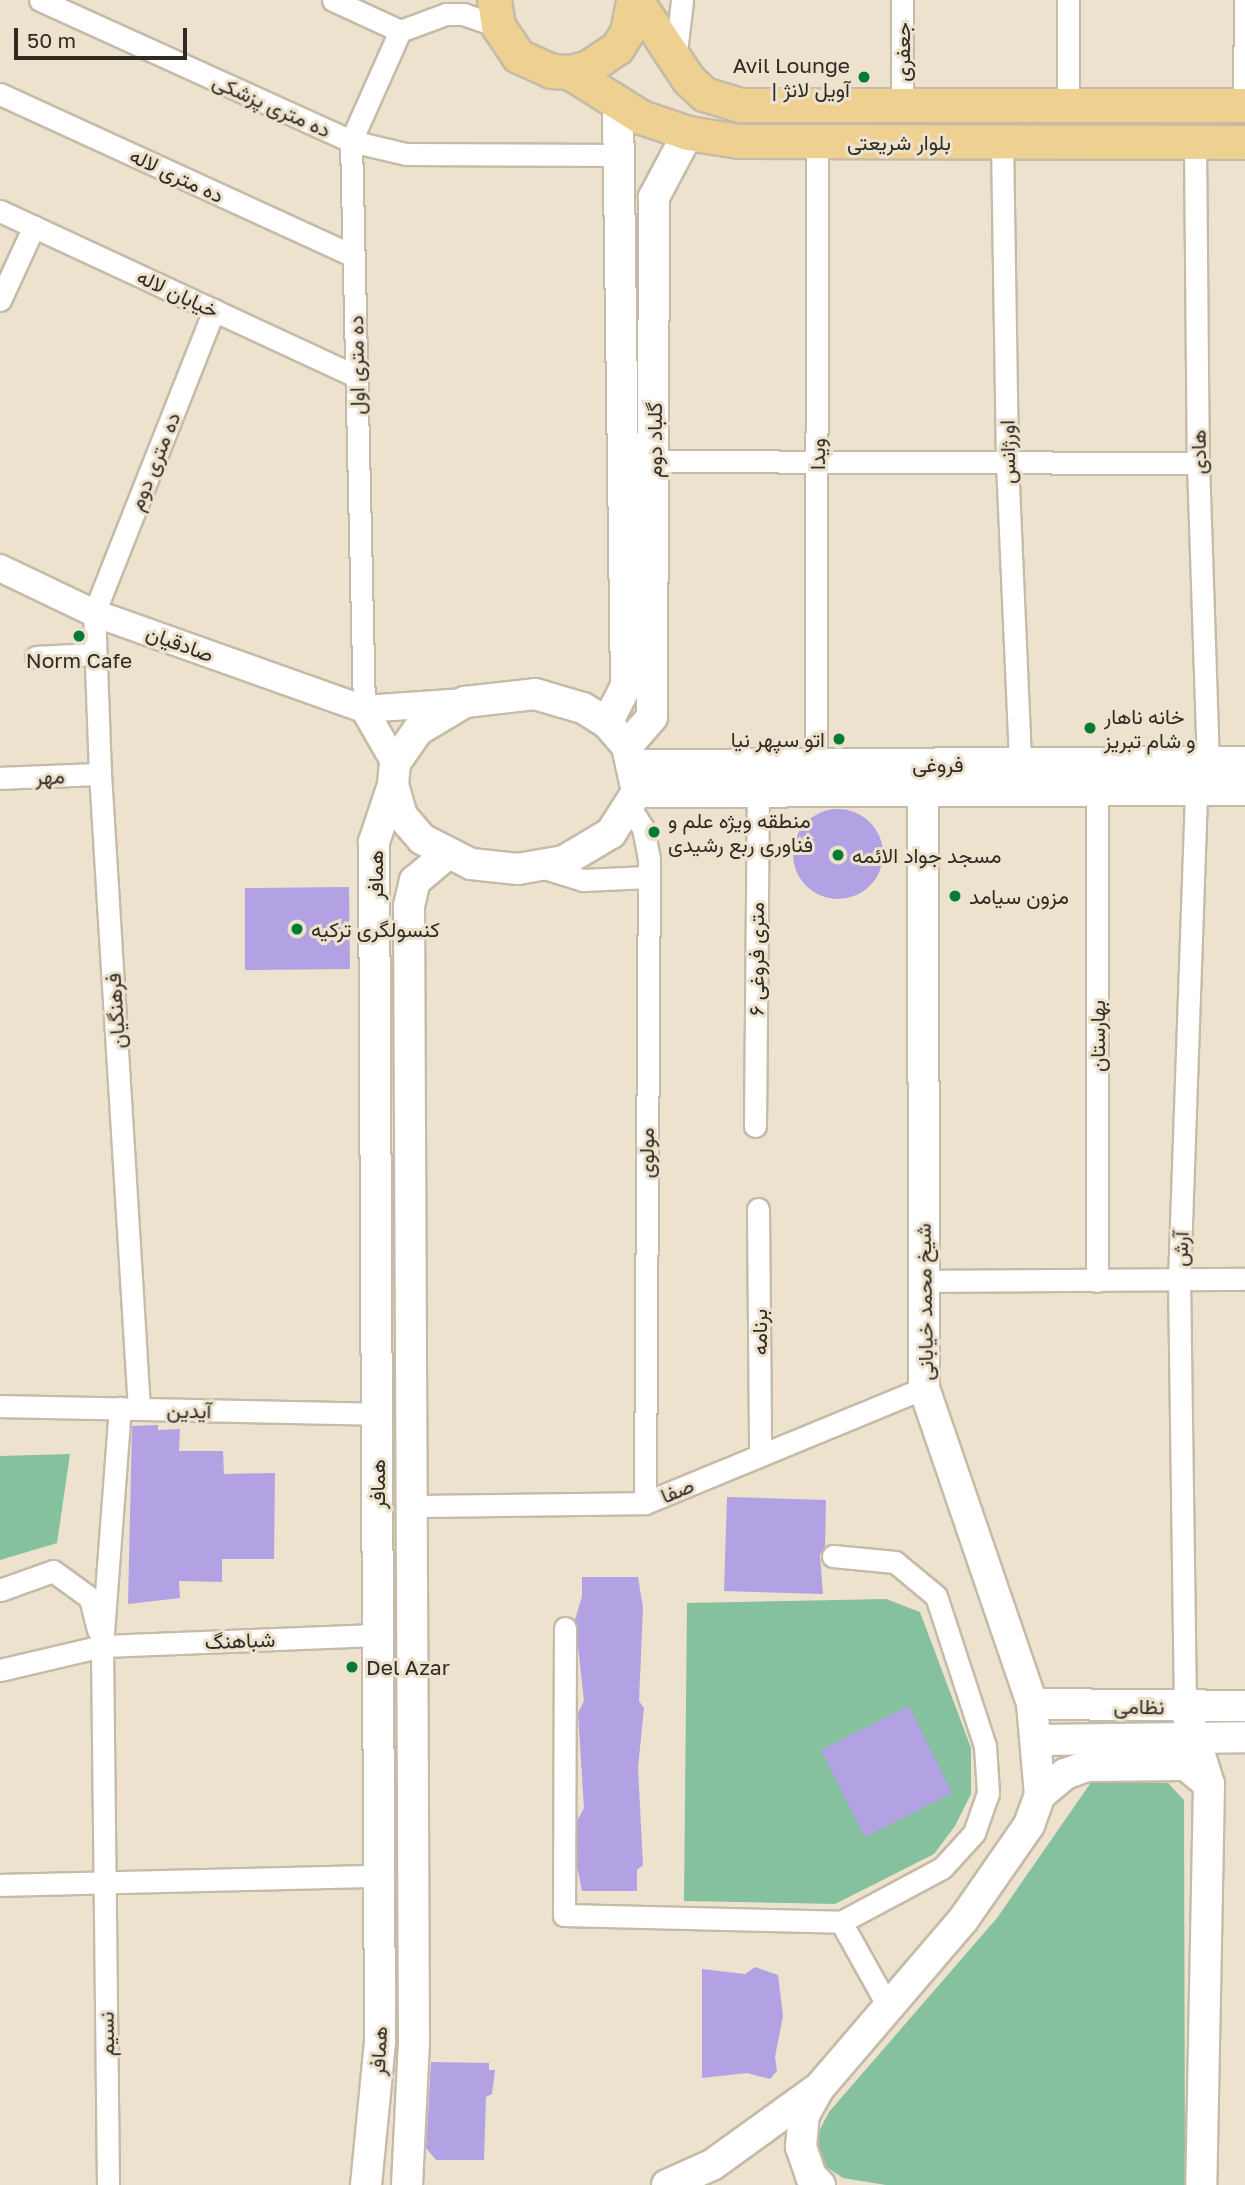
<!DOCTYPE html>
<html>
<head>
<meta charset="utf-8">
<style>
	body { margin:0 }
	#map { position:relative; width:1245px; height:2185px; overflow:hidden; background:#ede2ce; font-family:"Golos Text",Vazirmatn,sans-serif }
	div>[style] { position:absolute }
	.green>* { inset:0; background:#85c19e }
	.building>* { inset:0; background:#b2a2e3 }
	.round { border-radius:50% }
	.roads { filter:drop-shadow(2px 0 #c5bba8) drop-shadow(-2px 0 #c5bba8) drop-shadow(0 2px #c5bba8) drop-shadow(0 -2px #c5bba8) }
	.minor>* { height:21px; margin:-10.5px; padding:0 10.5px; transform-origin:10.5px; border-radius:10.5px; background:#fff }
	.tertiary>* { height:26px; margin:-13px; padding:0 13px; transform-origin:13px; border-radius:13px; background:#fff }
	.secondary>* { height:30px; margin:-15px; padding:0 15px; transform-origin:15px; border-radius:15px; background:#fff }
	.primary>* { height:33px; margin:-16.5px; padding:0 16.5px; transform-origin:16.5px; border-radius:16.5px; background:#eed190 }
	.dots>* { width:19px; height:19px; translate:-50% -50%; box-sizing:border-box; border:4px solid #ede2ce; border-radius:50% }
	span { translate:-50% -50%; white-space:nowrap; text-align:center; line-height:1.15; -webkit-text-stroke:6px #ede2ce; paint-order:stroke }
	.street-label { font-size:21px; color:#2f2b23 }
	.poi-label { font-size:21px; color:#2f2b23 }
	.right { translate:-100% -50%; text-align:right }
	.left { translate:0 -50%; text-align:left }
	.scale { position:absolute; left:14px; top:28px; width:173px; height:32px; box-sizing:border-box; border:4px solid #2f2b23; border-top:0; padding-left:9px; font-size:21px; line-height:24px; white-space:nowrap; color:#2f2b23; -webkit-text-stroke:5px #ede2ce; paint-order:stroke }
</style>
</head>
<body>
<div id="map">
	<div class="green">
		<i style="clip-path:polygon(70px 1454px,57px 1543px,0 1560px,0 1456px)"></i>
		<i style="clip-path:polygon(886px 1599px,920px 1612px,971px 1748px,971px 1794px,955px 1826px,934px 1854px,835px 1904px,684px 1901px,687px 1603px)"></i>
		<i style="clip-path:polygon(1092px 1781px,1168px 1783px,1184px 1800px,1185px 2185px,886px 2185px,843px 2178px,822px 2164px,816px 2137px,829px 2112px,997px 1918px)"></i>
	</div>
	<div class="building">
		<i class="round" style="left:793px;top:809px;width:90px;height:90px"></i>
		<i style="clip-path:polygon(349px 887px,350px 969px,245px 970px,245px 888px)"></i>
		<i style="clip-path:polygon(158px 1425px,158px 1430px,180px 1429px,179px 1451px,223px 1451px,224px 1474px,275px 1473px,274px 1559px,222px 1559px,222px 1582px,179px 1581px,180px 1598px,128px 1604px,132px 1426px)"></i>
		<i style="clip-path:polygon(727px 1497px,826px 1500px,825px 1546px,820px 1555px,823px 1594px,724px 1591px)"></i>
		<i style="clip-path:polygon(582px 1577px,638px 1577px,643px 1608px,639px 1701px,644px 1708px,638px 1768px,643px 1865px,637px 1870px,637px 1891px,582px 1891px,577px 1866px,577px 1821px,584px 1808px,578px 1713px,584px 1701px,575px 1620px,582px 1596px)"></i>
		<i style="clip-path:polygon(909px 1706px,952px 1793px,865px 1837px,821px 1750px)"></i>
		<i style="clip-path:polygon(755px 1967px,778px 1975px,783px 2016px,775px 2057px,777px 2071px,770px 2079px,747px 2073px,702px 2078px,702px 1969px,745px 1974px)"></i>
		<i style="clip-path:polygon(431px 2062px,489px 2063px,489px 2070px,495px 2070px,492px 2094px,486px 2097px,484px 2160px,436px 2160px,426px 2148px)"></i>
	</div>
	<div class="roads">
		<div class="minor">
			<i style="left:40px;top:0;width:341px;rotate:24.4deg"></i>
			<i style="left:351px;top:141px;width:57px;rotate:13.3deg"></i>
			<i style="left:406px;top:154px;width:213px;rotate:0.3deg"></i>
			<i style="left:333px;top:0;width:74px;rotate:24.8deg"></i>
			<i style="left:400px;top:31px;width:49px;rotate:-20.3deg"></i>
			<i style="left:446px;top:14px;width:17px"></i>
			<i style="left:463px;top:14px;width:37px;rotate:19deg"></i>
			<i style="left:675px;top:60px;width:60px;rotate:-83.3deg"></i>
			<i style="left:0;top:94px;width:389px;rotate:24.6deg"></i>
			<i style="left:902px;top:105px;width:105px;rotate:-90deg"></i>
			<i style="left:1068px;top:105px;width:105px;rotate:-90deg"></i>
			<i style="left:1244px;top:105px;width:105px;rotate:-89.5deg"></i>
			<i style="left:1002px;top:141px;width:321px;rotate:89.1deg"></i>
			<i style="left:1007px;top:462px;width:301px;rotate:87.5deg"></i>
			<i style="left:1195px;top:142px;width:321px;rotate:89.5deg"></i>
			<i style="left:1198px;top:463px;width:299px;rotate:88.1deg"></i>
			<i style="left:0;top:211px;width:392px;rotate:24.9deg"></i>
			<i style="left:0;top:300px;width:81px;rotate:-65.3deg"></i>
			<i style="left:640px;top:461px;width:558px;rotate:0.21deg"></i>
			<i style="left:36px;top:657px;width:57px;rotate:-3deg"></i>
			<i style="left:364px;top:709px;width:568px;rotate:-91.31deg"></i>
			<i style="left:351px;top:141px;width:120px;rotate:-66deg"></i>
			<i style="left:816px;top:765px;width:622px;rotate:-89.91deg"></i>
			<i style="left:0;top:778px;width:100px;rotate:-2.3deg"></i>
			<i style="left:1097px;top:791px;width:490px;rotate:90deg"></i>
			<i style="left:630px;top:808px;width:24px;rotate:57deg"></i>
			<i style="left:643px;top:828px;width:32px;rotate:79deg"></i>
			<i style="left:649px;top:859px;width:644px;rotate:90.36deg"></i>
			<i style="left:541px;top:867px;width:44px;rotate:17.2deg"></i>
			<i style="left:583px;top:880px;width:65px;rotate:-2.6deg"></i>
			<i style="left:755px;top:1126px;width:334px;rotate:-89.5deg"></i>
			<i style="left:758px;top:1209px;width:245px;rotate:89.5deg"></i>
			<i style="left:923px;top:1281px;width:322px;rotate:-0.4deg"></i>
			<i style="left:0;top:1406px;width:377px;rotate:1.2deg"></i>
			<i style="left:139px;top:1409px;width:636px;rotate:-93.51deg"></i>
			<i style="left:100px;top:774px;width:161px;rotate:-92.1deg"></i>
			<i style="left:94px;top:613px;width:326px;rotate:-68.4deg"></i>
			<i style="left:412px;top:1506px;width:233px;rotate:-0.7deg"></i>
			<i style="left:645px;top:1503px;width:302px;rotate:-22.4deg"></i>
			<i style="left:833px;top:1556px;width:62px;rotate:5.5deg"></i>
			<i style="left:895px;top:1562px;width:53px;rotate:39.7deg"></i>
			<i style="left:936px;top:1596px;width:158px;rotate:71.9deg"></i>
			<i style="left:985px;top:1746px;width:47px;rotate:86.3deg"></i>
			<i style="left:988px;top:1793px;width:42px;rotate:109.3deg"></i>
			<i style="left:974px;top:1833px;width:47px;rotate:132.4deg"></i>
			<i style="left:942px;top:1868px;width:115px;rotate:151.9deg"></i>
			<i style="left:841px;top:1922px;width:98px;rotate:60.8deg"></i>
			<i style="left:0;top:1590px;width:56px;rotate:-19.7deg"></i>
			<i style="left:53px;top:1571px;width:46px;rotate:36.1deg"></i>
			<i style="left:90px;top:1598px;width:33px;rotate:76deg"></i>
			<i style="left:565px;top:1628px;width:287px;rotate:90.2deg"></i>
			<i style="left:564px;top:1915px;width:277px;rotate:1.4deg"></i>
			<i style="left:0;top:1670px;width:105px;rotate:-13.2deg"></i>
			<i style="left:102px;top:1646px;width:276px;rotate:-2.3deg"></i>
			<i style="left:1185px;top:1707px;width:426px;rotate:-90.8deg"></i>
			<i style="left:1179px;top:1281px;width:491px;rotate:-88deg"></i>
			<i style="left:0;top:1885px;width:379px;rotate:-1.4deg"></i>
			<i style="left:108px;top:2185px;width:539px;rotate:-90.64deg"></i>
			<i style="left:102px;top:1646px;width:239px;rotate:-85.7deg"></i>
		</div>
		<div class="tertiary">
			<i style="left:0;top:568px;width:104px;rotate:25.6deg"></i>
			<i style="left:94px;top:613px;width:287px;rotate:19.6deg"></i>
			<i style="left:364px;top:709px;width:101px;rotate:-4deg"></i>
			<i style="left:364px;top:709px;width:62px;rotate:60.1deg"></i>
		</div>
		<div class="secondary">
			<i style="left:535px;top:694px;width:50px;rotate:16.3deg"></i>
			<i style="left:583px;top:708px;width:28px;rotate:32deg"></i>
			<i style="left:607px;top:723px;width:30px;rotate:49deg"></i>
			<i style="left:627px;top:746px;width:47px;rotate:77.7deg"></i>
			<i style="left:637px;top:792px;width:49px;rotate:122.4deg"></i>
			<i style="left:611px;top:833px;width:55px;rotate:149.2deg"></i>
			<i style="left:564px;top:861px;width:47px;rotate:170.1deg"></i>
			<i style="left:518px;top:869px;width:47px;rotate:-173.9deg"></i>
			<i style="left:471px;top:864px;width:55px;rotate:-153deg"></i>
			<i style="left:422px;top:839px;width:30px;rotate:-131deg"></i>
			<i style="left:402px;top:816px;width:32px;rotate:-106deg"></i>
			<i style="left:393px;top:785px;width:22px;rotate:-85deg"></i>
			<i style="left:395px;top:763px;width:40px;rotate:-55.1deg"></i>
			<i style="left:418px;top:730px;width:55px;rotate:-30.8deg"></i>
			<i style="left:465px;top:702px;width:70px;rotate:-6.5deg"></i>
			<i style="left:607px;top:723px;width:42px;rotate:-62.8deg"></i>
			<i style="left:626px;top:686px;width:583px;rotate:-90.79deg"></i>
			<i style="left:627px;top:746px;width:38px;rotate:-49deg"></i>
			<i style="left:652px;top:717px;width:520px;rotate:-89.78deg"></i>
			<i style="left:654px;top:197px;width:72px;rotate:-62deg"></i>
			<i style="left:631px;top:765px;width:614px;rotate:-0.28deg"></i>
			<i style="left:923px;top:791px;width:597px;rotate:89.9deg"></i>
			<i style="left:924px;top:1388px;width:334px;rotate:71.1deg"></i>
			<i style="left:1032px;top:1704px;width:91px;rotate:85deg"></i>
			<i style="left:637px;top:792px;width:608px;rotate:-0.19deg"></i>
			<i style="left:1032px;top:1704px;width:213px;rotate:0.5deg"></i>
			<i style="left:1185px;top:1707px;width:81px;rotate:72.7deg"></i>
			<i style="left:1209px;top:1784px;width:401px;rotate:91.1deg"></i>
			<i style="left:1038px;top:1740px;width:207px;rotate:-0.8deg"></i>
			<i style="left:366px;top:2185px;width:143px;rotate:-84.4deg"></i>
			<i style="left:380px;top:2043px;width:1201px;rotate:-90.29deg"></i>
			<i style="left:374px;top:842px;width:60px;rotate:-71.6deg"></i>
			<i style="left:407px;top:2185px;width:141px;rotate:-87.2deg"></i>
			<i style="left:414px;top:2044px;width:1138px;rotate:-90.25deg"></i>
			<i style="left:409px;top:906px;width:26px;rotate:-77deg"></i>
			<i style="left:415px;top:881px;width:42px;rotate:-40.2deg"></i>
			<i style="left:667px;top:2185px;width:49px;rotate:-24deg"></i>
			<i style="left:712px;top:2165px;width:128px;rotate:-35.8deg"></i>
			<i style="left:820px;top:2185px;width:13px;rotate:-135deg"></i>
			<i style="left:811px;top:2176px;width:31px;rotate:-109deg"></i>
			<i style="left:801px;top:2147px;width:32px;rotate:-85deg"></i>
			<i style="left:804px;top:2115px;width:31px;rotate:-61deg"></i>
			<i style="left:819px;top:2088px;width:221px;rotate:-49.4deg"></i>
			<i style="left:963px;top:1920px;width:116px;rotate:-55.2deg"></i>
			<i style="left:1029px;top:1825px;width:32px;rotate:-70deg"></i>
			<i style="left:1040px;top:1795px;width:33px;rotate:-40deg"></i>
			<i style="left:1065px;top:1774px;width:23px;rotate:-20deg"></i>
			<i style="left:1087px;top:1766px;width:99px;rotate:-0.6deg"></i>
			<i style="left:1186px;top:1765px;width:30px;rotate:40deg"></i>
		</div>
		<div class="primary">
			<i style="left:494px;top:0;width:26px;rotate:81deg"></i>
			<i style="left:498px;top:26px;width:36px;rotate:56deg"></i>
			<i style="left:518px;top:56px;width:36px;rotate:24deg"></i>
			<i style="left:551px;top:71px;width:18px;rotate:3deg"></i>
			<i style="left:569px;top:72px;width:18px;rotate:-13deg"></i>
			<i style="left:587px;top:68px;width:36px;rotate:-34deg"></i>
			<i style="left:617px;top:48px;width:19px;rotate:-58deg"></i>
			<i style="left:627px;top:32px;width:33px;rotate:-79deg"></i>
			<i style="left:636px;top:0;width:95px;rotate:56.6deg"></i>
			<i style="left:688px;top:79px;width:22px;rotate:43deg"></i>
			<i style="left:704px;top:94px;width:39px;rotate:17deg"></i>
			<i style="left:741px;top:105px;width:504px"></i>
			<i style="left:569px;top:72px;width:85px;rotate:32deg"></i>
			<i style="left:641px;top:117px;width:50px;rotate:18.8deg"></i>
			<i style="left:688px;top:133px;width:51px;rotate:9.1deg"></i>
			<i style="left:738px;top:141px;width:507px;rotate:0.11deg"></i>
		</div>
	</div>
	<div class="dots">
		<i style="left:864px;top:77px;background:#037b32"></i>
		<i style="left:79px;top:636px;background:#037b32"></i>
		<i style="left:1090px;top:728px;background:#037b32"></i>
		<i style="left:839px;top:739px;background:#037b32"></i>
		<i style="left:654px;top:832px;background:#037b32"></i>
		<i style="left:838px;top:855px;background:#037b32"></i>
		<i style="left:955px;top:896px;background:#037b32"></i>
		<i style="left:297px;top:929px;background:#037b32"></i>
		<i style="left:352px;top:1667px;background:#037b32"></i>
	</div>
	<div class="street-label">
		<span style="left:902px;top:52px;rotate:-90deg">جعفری</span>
		<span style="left:272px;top:105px;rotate:24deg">ده متری پزشکی</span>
		<span style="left:899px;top:142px">بلوار شریعتى</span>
		<span style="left:177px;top:175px;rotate:25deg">ده متری لاله</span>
		<span style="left:178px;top:293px;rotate:25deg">خیابان لاله</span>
		<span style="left:356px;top:365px;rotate:-91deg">ده متری اول</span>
		<span style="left:654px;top:440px;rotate:-90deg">گلباد دوم</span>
		<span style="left:1007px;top:452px;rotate:-91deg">اورژانس</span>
		<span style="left:1198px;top:452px;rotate:-91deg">هادی</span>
		<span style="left:817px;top:454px;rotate:-90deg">ویدا</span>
		<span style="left:154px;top:461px;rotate:-68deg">ده متری دوم</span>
		<span style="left:180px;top:643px;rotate:20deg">صادقیان</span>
		<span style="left:938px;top:764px">فروغى</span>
		<span style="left:50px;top:776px;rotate:-2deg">مهر</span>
		<span style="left:375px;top:875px;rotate:-90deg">همافر</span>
		<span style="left:756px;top:959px;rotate:-90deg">۶ متری فروغی</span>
		<span style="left:115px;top:1011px;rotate:-94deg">فرهنگیان</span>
		<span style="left:1097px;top:1036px;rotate:-90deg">بهارستان</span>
		<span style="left:646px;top:1153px;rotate:-90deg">مولوی</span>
		<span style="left:1180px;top:1249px;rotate:-88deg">آرش</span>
		<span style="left:924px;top:1302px;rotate:-91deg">شیخ محمد خیابانی</span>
		<span style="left:759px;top:1332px;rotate:-90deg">برنامه</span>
		<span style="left:189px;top:1410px;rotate:1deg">آیدین</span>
		<span style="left:377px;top:1484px;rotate:-90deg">همافر</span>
		<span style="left:677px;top:1490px;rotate:-23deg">صفا</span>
		<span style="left:240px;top:1640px;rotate:-2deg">شباهنگ</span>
		<span style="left:1139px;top:1706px;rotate:1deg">نظامی</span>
		<span style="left:106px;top:2034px;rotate:-91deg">نسیم</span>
		<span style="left:378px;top:2051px;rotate:-87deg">همافر</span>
	</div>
	<div class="poi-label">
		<span class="right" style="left:850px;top:77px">Avil Lounge<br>| آویل لانژ</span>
		<span style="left:79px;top:660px">Norm Cafe</span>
		<span class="left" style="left:1104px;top:728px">خانه ناهار<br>و شام تبریز</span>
		<span class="right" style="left:825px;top:739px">اتو سپهر نیا</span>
		<span class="left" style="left:668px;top:832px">منطقه ویژه علم و<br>فناوری ربع رشیدی</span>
		<span class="left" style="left:852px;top:855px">مسجد جواد الائمه</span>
		<span class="left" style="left:969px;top:896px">مزون سیامد</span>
		<span class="left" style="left:311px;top:929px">کنسولگری ترکیه</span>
		<span class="left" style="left:366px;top:1667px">Del Azar</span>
	</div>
	<div class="scale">50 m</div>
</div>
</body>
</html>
